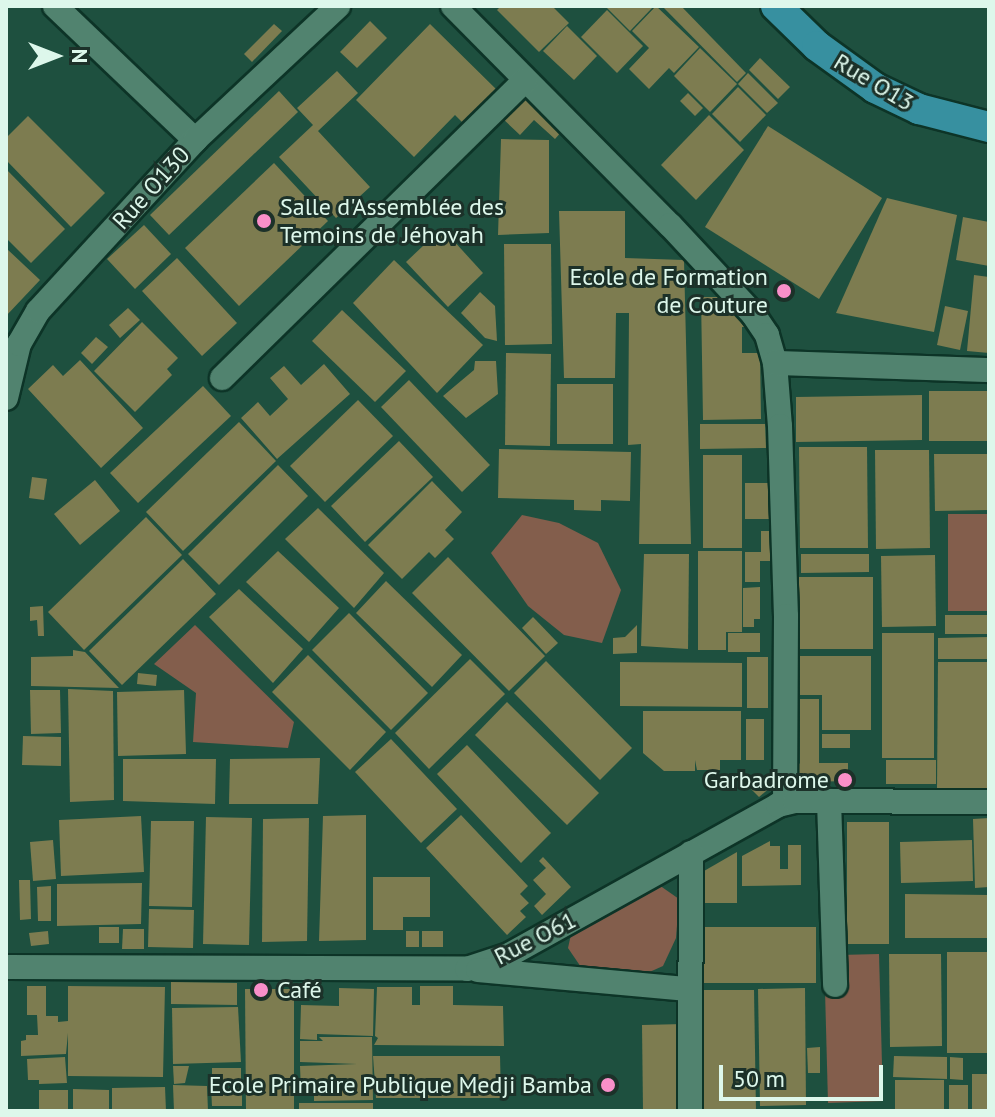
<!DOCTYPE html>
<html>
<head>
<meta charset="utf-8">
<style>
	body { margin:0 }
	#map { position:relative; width:995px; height:1117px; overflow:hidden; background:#1e503f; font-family:"PT Sans",sans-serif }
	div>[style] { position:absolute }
	.green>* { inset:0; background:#835e4c }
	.building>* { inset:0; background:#7d7c50 }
	.roads { filter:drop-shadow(2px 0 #0d3427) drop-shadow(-2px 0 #0d3427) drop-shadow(0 2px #0d3427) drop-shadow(0 -2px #0d3427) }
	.minor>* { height:24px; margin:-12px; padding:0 12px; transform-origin:12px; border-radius:12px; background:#51836f }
	.major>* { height:30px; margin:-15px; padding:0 15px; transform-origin:15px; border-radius:15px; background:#3790a0 }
	.dots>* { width:22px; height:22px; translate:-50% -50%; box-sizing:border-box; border:4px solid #1c3129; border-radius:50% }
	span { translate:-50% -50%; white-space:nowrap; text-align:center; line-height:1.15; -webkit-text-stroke:6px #1c3129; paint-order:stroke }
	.street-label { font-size:24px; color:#ddf7eb }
	.poi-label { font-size:24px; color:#ddf7eb }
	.left { translate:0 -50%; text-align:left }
	.right { translate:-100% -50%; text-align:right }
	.frame { position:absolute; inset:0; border:8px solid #ddf7eb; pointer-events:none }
	.north { position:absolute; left:16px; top:16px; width:80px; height:80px; -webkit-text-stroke:6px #1c3129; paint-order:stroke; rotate:90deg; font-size:22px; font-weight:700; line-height:32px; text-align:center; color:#ddf7eb }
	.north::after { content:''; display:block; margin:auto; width:28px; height:36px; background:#ddf7eb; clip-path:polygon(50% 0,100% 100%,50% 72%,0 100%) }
	.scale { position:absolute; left:719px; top:1065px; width:164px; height:36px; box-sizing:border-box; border:4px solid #ddf7eb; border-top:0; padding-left:10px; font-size:24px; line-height:28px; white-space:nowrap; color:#ddf7eb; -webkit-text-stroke:6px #1c3129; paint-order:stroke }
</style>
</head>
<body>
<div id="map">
	<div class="green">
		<i style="clip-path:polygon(948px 514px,989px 514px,989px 611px,948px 611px)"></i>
		<i style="clip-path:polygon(522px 515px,559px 523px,598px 543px,621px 590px,602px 643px,564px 635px,528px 606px,491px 553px)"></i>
		<i style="clip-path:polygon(195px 625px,294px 722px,288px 748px,193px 742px,196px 693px,154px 664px)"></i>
		<i style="clip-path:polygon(659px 885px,679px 899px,676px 938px,663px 966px,636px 978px,585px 973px,568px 948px,572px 930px)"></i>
		<i style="clip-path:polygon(879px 954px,883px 1101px,828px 1103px,825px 990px,839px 955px)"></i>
	</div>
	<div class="building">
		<i style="clip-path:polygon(501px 6px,552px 6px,569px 23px,539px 52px,497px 10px)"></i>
		<i style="clip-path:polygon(605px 6px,651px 6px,653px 7px,630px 31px)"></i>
		<i style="clip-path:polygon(656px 6px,699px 47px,674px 73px,669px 68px,649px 89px,629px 69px,649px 48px,632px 31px)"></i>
		<i style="clip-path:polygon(662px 6px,681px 6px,746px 73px,737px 82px)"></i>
		<i style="clip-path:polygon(607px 10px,643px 46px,617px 73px,581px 37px)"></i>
		<i style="clip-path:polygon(370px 21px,387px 38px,357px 68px,340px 52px)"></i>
		<i style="clip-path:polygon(274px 24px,282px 31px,252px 62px,244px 54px)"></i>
		<i style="clip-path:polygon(430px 24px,499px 92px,466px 126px,455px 115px,414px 157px,356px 100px)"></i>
		<i style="clip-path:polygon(567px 26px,597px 56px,574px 80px,543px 51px)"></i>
		<i style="clip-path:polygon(700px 48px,737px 84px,710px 112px,674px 76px)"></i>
		<i style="clip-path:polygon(760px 58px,790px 87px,778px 99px,749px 70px)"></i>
		<i style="clip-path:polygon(337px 71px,358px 93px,318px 131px,370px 187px,336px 218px,279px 157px,313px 125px,297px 108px)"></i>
		<i style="clip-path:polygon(748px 73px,778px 103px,767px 113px,738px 84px)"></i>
		<i style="clip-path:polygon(738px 87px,766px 115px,740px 142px,712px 114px)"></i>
		<i style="clip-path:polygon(279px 91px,298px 112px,169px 235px,150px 215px)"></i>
		<i style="clip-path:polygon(688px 93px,703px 108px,695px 116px,680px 101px)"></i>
		<i style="clip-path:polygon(523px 94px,563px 130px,555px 139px,534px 120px,520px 135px,501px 117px)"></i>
		<i style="clip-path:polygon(709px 115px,744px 150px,696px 200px,661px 165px)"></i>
		<i style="clip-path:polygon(28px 116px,105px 193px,71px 227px,6px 160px,6px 138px)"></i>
		<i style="clip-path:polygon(768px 126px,882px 198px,819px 299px,705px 227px)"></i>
		<i style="clip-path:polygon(501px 139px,549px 140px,549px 233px,498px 235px)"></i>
		<i style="clip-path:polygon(274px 163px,328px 221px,239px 306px,185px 248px)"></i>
		<i style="clip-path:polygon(6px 169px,65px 229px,31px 263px,6px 238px)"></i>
		<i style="clip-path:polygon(887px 198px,957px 215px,934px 332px,836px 313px)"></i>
		<i style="clip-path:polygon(559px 211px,625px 211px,625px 258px,684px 260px,691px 544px,639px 544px,641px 444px,628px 445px,629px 313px,616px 313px,615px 378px,564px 378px)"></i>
		<i style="clip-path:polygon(963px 217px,989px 222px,989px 266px,956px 260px)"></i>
		<i style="clip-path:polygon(144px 225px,171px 254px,135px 289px,107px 259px)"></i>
		<i style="clip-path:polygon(442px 228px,483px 273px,448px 307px,406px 262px)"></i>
		<i style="clip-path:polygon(504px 244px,551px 244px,552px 344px,505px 345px)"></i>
		<i style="clip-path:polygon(6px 248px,40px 280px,6px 316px)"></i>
		<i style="clip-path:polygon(177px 258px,237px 323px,202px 356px,142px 291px)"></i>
		<i style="clip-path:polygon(394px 260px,483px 345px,437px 393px,353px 303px)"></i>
		<i style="clip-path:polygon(974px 275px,989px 277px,989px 353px,967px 351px)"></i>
		<i style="clip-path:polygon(480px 292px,495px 306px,497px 341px,485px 338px,461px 313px)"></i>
		<i style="clip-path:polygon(701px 297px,731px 297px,731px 310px,749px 327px,742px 327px,742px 353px,760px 353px,761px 419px,703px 420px)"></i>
		<i style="clip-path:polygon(945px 306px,968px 311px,960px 350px,937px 345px)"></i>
		<i style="clip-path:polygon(128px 308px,140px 320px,120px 338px,109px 325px)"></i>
		<i style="clip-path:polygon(342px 310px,406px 371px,375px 402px,312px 341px)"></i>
		<i style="clip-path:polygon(142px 322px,178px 358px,167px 369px,172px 375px,135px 412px,94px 371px)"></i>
		<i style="clip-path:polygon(96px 337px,108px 347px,92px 364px,81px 353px)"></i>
		<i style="clip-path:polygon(506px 353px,551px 354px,550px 446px,505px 445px)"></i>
		<i style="clip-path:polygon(80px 360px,143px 428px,101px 468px,28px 389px,53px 365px,63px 376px)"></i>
		<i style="clip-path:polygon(475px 361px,496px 361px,498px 394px,466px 418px,443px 396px,474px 370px)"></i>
		<i style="clip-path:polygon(324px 364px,350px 394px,277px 459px,241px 418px,258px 402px,270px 416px,288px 399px,270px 378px,284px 366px,301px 385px)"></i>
		<i style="clip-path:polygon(409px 380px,490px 465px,462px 492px,381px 407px)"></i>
		<i style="clip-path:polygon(557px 384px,613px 384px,613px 444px,557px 444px)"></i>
		<i style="clip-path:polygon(203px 386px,231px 416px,138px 503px,110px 473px)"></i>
		<i style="clip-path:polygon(929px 391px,989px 391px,989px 441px,929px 441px)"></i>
		<i style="clip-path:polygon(922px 395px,922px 440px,796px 442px,796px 397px)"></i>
		<i style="clip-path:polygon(358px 400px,393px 436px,325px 502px,290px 466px)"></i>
		<i style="clip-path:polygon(239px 422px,276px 461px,183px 551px,146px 512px)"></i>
		<i style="clip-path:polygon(700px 424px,765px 424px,766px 448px,700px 449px)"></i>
		<i style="clip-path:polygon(399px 441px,433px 477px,365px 542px,331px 506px)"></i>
		<i style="clip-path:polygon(799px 447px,867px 447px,868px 548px,800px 548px)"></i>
		<i style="clip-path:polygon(499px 449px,631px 452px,630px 501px,601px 500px,601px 511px,574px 510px,574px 500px,498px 498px)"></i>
		<i style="clip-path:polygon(875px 450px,929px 450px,930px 548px,876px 549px)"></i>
		<i style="clip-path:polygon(934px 454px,989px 454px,989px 510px,935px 511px)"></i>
		<i style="clip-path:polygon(703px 455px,742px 455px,742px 548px,703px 548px)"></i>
		<i style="clip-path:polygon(278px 465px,308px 496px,219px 585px,188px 554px)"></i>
		<i style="clip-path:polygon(32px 477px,47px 479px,44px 500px,29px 498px)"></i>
		<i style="clip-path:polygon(95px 480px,120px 511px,80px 545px,54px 514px)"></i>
		<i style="clip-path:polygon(432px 481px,462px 512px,445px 530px,454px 539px,435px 558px,429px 552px,402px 579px,368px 545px)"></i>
		<i style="clip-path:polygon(745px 483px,770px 483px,770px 519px,745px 519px)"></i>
		<i style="clip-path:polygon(318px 508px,384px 573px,354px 608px,285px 539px)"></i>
		<i style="clip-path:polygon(146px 517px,182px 555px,84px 650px,48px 612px)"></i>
		<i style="clip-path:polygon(761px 531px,772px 531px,772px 561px,760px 561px,760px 582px,745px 582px,745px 552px,761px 552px)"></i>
		<i style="clip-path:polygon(278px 551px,339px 608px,309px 642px,246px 582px)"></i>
		<i style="clip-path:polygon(698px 551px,742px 551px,742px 632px,726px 632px,726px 650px,698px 650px)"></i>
		<i style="clip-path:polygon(644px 554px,689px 554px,688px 649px,641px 646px)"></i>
		<i style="clip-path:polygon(801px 554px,869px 554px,869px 572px,801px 573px)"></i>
		<i style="clip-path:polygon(935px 555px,936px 626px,882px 627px,881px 556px)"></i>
		<i style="clip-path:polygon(448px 557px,545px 656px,509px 691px,412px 593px)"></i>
		<i style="clip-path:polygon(183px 559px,216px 594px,122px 685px,89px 651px)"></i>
		<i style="clip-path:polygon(797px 577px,873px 577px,873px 649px,797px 649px)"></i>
		<i style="clip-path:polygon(386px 581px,462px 655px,432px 687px,356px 613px)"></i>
		<i style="clip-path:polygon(760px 587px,760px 619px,754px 619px,754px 627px,743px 627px,743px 588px)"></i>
		<i style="clip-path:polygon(239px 589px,303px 649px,273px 683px,209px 617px)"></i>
		<i style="clip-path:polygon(43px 606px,44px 636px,38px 636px,37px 620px,30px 621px,30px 607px)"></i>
		<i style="clip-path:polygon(349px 613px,428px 693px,391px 730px,312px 650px)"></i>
		<i style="clip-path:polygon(945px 615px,989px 615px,989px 634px,945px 634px)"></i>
		<i style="clip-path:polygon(533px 617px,558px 643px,546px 654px,522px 628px)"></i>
		<i style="clip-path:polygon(637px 625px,637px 653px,613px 654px,613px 638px,625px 637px)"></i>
		<i style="clip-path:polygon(728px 633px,760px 633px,760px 652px,728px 652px)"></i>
		<i style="clip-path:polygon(882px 633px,934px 633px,934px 758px,882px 758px)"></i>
		<i style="clip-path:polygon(989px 637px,989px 659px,938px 659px,938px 638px)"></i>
		<i style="clip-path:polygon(73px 650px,85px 652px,119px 688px,31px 686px,31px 657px,73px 656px)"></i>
		<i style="clip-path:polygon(308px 655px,386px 732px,350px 770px,272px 692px)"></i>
		<i style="clip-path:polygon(799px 656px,871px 656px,871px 730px,822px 730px,822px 695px,800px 695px)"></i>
		<i style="clip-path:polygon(747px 657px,768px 657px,768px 708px,747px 708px)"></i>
		<i style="clip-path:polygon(470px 659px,505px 694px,429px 769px,395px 733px)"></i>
		<i style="clip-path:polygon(546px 661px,632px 748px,600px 780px,514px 693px)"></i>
		<i style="clip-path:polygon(620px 662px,742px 663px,742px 707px,620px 706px)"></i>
		<i style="clip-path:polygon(938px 662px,989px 662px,989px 788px,937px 788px)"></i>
		<i style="clip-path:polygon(138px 673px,157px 675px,156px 686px,137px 684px)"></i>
		<i style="clip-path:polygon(68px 689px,113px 691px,114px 800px,70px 802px)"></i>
		<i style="clip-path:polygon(30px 690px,60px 690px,61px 733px,31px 734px)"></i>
		<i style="clip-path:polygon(184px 690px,186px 754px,118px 756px,117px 692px)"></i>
		<i style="clip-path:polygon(800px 699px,819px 699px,819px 763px,848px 763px,848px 781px,805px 782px,795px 769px,800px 763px)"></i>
		<i style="clip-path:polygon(507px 702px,599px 793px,567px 825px,475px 735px)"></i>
		<i style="clip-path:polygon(643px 711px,741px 711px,741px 760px,720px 760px,720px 770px,697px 770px,695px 760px,695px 771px,664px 771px,643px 753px)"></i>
		<i style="clip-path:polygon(746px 719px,764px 719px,764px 760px,746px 760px)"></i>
		<i style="clip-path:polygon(822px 734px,850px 734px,850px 748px,822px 748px)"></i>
		<i style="clip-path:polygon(23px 736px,61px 737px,61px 766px,22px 765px)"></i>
		<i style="clip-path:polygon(391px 739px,457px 809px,421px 843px,355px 772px)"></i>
		<i style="clip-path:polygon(467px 745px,551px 833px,521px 863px,437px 774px)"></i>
		<i style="clip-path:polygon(320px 758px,318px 804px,229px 804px,230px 759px)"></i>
		<i style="clip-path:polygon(123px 759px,216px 759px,215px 804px,123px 801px)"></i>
		<i style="clip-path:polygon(886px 760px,936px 760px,936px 784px,886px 784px)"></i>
		<i style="clip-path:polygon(762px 777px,771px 787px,759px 797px,750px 788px)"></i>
		<i style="clip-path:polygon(366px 815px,366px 940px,319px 941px,323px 816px)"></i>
		<i style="clip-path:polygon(461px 815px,528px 886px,520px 894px,529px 903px,520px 911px,526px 917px,507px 935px,426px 848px)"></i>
		<i style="clip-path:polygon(141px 816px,144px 872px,61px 876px,59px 820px)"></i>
		<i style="clip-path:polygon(206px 817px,252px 818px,249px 945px,203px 944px)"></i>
		<i style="clip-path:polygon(309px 818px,307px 941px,262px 942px,263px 819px)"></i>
		<i style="clip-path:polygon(989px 818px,989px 887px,975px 888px,973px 819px)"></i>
		<i style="clip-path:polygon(151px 821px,194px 821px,192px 907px,149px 906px)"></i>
		<i style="clip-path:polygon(847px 822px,889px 822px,889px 944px,847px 944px)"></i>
		<i style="clip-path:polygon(53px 840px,56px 879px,33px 881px,30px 842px)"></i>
		<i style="clip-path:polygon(972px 840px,973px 881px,901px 883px,900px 842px)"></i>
		<i style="clip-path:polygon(770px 841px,770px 846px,780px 846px,780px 869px,788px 869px,788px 845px,801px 845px,801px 885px,742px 886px,742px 856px)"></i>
		<i style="clip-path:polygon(737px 852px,737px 903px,704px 903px,704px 871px)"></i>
		<i style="clip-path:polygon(543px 857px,571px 887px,542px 915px,534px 906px,546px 894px,533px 880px,546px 868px,539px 861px)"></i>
		<i style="clip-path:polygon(373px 877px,430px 877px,430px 917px,403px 917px,403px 930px,373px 930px)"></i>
		<i style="clip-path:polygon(19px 880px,30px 880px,31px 919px,20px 920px)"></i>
		<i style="clip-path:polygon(142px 883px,141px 924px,57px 926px,57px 884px)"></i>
		<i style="clip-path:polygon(51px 886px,51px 921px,38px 921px,37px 887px)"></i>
		<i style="clip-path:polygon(905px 894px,989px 895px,989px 938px,905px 938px)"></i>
		<i style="clip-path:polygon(149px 909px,194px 910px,193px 948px,148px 947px)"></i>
		<i style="clip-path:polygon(99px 927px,119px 927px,119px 943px,99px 943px)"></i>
		<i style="clip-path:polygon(703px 927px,816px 927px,816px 983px,703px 983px)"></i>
		<i style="clip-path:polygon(123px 929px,144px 929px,144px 949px,122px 949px)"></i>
		<i style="clip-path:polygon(48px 931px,49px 944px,31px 946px,29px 933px)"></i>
		<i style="clip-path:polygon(406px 931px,419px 931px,419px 947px,406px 947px)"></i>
		<i style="clip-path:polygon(422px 931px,443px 931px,443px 947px,422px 947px)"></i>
		<i style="clip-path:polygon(947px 952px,989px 952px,989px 1053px,947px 1053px)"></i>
		<i style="clip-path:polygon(889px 954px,941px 954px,942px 1046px,890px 1047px)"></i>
		<i style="clip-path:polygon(171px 982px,237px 983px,237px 1005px,171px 1004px)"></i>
		<i style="clip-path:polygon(27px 986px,46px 986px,46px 1016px,58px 1016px,58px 1022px,68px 1021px,68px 986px,165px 987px,163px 1077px,68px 1076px,68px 1033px,66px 1054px,21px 1056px,21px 1041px,26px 1040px,26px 1035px,38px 1035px,37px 1015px,27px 1015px)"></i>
		<i style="clip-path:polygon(420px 986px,453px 986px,453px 1005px,503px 1006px,504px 1046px,374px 1045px,378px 1038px,375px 1036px,377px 987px,412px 987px,412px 1005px,420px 1005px)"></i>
		<i style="clip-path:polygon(339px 988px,374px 989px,373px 1036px,317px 1034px,317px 1040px,300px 1039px,301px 1005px,339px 1006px)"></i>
		<i style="clip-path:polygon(805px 988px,806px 1105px,760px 1106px,758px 989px)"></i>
		<i style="clip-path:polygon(245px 989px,294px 989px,294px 1111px,246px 1111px)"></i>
		<i style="clip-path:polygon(697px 990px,754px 990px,756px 1111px,696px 1111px)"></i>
		<i style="clip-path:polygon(238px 1007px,241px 1062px,173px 1064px,172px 1008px)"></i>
		<i style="clip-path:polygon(684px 1024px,684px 1111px,643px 1111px,642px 1025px)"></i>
		<i style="clip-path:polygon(319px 1037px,372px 1037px,373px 1100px,314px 1101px,314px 1093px,301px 1093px,300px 1066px,357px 1064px,300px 1062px,300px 1041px,323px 1041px)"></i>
		<i style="clip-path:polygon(820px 1047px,820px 1073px,808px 1073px,807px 1048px)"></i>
		<i style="clip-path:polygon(373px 1056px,500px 1056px,501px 1098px,376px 1098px)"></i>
		<i style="clip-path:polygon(894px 1056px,947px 1057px,947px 1079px,893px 1077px)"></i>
		<i style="clip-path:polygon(65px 1057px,67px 1083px,39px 1084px,39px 1080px,28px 1080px,27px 1059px)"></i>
		<i style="clip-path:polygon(950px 1057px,963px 1058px,963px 1080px,950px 1079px)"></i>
		<i style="clip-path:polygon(173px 1066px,189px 1066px,185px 1083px,174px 1084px)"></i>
		<i style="clip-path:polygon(212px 1068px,241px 1068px,241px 1085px,212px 1086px)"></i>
		<i style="clip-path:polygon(972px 1074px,989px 1074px,989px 1111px,972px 1111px)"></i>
		<i style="clip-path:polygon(895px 1080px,944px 1080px,944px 1111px,895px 1111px)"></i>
		<i style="clip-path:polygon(173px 1085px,207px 1086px,208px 1111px,174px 1111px)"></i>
		<i style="clip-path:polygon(949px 1085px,968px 1085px,968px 1111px,949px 1111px)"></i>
		<i style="clip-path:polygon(165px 1087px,166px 1111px,112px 1111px,112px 1088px)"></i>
		<i style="clip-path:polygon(211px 1088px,242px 1088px,242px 1106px,212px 1106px)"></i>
		<i style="clip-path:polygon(73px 1089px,109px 1090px,109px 1111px,73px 1111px)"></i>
		<i style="clip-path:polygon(39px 1090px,68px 1090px,68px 1111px,39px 1111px)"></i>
		<i style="clip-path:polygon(299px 1103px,373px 1103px,373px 1111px,299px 1111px)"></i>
	</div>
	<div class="roads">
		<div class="minor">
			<i style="left:55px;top:6px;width:194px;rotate:43.7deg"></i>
			<i style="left:453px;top:6px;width:308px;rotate:45.3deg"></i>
			<i style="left:670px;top:225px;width:122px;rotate:47deg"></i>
			<i style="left:753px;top:314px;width:25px;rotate:56deg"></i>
			<i style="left:767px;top:335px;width:29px;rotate:74deg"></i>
			<i style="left:775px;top:363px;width:63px;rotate:85.5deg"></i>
			<i style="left:780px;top:426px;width:190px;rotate:88.2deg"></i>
			<i style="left:786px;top:616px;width:187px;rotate:90.3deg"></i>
			<i style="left:775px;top:363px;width:214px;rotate:1.9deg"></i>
			<i style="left:222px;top:378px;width:425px;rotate:-44.5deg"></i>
			<i style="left:6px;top:398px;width:56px;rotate:-76.5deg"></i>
			<i style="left:19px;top:344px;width:38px;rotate:-60deg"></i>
			<i style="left:38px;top:311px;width:232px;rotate:-47.4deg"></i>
			<i style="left:195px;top:140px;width:196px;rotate:-43.1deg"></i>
			<i style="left:829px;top:801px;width:184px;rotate:88.1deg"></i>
			<i style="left:6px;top:967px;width:461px;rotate:0.2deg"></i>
			<i style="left:467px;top:969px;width:44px;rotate:-18.4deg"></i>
			<i style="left:509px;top:955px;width:308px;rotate:-29.1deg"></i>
			<i style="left:778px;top:805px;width:17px;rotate:-13deg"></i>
			<i style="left:795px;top:801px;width:194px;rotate:0.3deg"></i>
			<i style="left:478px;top:970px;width:211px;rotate:5.2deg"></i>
			<i style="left:690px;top:1111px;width:258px;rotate:-89.8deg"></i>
		</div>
		<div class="major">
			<i style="left:776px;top:6px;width:57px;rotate:44.3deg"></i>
			<i style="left:817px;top:46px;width:72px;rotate:35.9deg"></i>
			<i style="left:875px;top:88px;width:49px;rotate:25.5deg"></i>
			<i style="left:919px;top:109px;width:72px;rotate:14.4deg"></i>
		</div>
	</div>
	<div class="dots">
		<i style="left:264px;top:221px;background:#f98fc9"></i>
		<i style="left:784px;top:291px;background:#f98fc9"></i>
		<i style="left:845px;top:780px;background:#f98fc9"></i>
		<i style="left:261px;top:990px;background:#f98fc9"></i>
		<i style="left:608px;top:1085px;background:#f98fc9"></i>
	</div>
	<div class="street-label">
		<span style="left:874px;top:82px;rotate:31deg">Rue O13</span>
		<span style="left:151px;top:188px;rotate:-48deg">Rue O130</span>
		<span style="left:535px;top:938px;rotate:-27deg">Rue O61</span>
	</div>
	<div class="poi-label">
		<span class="left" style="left:280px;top:221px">Salle d'Assemblée des<br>Temoins de Jéhovah</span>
		<span class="right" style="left:768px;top:291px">Ecole de Formation<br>de Couture</span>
		<span class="right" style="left:829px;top:780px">Garbadrome</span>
		<span class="left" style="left:277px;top:990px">Café</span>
		<span class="right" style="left:592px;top:1085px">Ecole Primaire Publique Medji Bamba</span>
	</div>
	<div class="frame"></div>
	<div class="north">N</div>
	<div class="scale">50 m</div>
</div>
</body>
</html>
